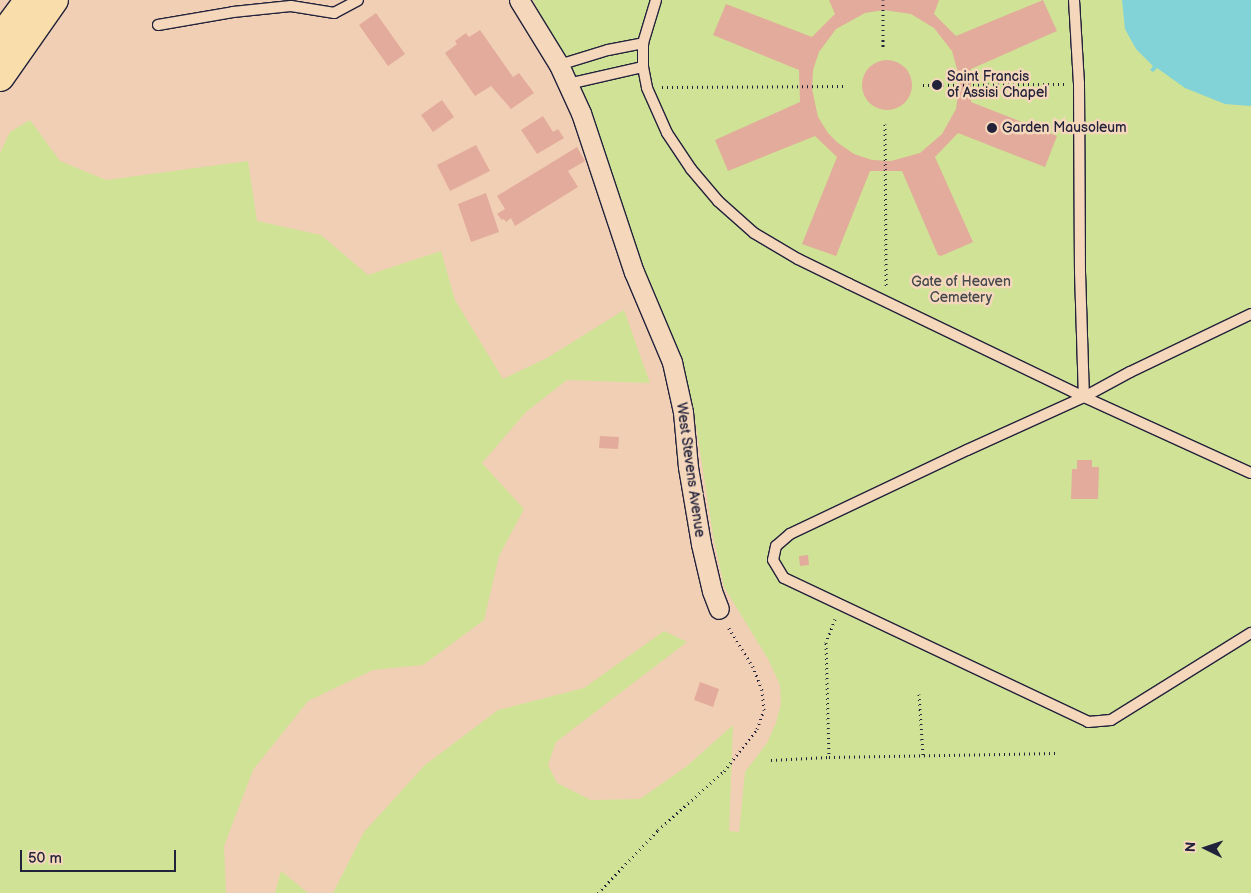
<!DOCTYPE html>
<html>
<head>
<meta charset="utf-8">
<style>
	body { margin:0 }
	#map { position:relative; width:1251px; height:893px; overflow:hidden; background:#f1cfb5; font-family:"Balsamiq Sans",sans-serif }
	div>[style] { position:absolute }
	.green>* { inset:0; background:#cfe296 }
	.water>* { inset:0; background:#82d3d8 }
	.building>* { inset:0; background:#e3ab9b }
	.round { border-radius:50% }
	.path>* { height:3px; margin-top:-1.5px; transform-origin:0; background:repeating-linear-gradient(90deg,#22223b 0 1px,transparent 0 5px) }
	.roads { filter:drop-shadow(1px 0 #22223b) drop-shadow(-1px 0 #22223b) drop-shadow(0 1px #22223b) drop-shadow(0 -1px #22223b) }
	.service>* { height:10px; margin:-5px; padding:0 5px; transform-origin:5px; border-radius:5px; background:#f5d8bc }
	.minor>* { height:19px; margin:-9.5px; padding:0 9.5px; transform-origin:9.5px; border-radius:9.5px; background:#f5d8bc }
	.trunk>* { height:28px; margin:-14px; padding:0 14px; transform-origin:14px; border-radius:14px; background:#f9ddab }
	.dots>* { width:14px; height:14px; translate:-50% -50%; box-sizing:border-box; border:2px solid #f5d8bc; border-radius:50% }
	span { translate:-50% -50%; white-space:nowrap; text-align:center; line-height:1.15; -webkit-text-stroke:5px #f5d8bc; paint-order:stroke }
	.poi-label { font-size:14px; color:#22223b }
	.left { translate:0 -50%; text-align:left }
	.park-label { font-size:14px; color:#45484d }
	.street-label { font-size:14px; color:#22223b }
	.north { position:absolute; left:1181px; top:823px; width:50px; height:50px; -webkit-text-stroke:4px #f5d8bc; paint-order:stroke; rotate:274deg; font-size:14px; font-weight:700; line-height:20px; text-align:center; color:#22223b }
	.north::after { content:''; display:block; margin:auto; width:18px; height:22px; background:#22223b; clip-path:polygon(50% 0,100% 100%,50% 72%,0 100%) }
	.scale { position:absolute; left:20px; top:850px; width:156px; height:22px; box-sizing:border-box; border:2px solid #22223b; border-top:0; padding-left:6px; font-size:15px; line-height:18px; white-space:nowrap; color:#22223b; -webkit-text-stroke:4px #f5d8bc; paint-order:stroke }
</style>
</head>
<body>
<div id="map">
	<div class="green">
		<i style="clip-path:polygon(533px 0,1251px 0,1251px 893px,333px 893px,364px 832px,425px 765px,498px 710px,584px 688px,664px 631px,687px 642px,556px 742px,548px 765px,557px 783px,591px 800px,640px 799px,687px 766px,733px 725px,729px 831px,739px 832px,745px 772px,767px 743px,776px 723px,781px 704px,780px 685px,768px 659px,724px 587px,713px 535px,692px 400px,668px 329px,648px 279px,586px 101px)"></i>
		<i style="clip-path:polygon(30px 120px,60px 161px,106px 180px,248px 161px,257px 221px,321px 235px,368px 275px,441px 251px,455px 300px,503px 379px,547px 358px,624px 310px,650px 383px,567px 380px,526px 412px,482px 463px,524px 509px,499px 556px,484px 620px,423px 665px,373px 670px,308px 701px,253px 770px,224px 846px,226px 893px,0 893px,0 153px,10px 132px)"></i>
		<i style="clip-path:polygon(281px 871px,308px 893px,275px 893px)"></i>
	</div>
	<div class="water">
		<i style="clip-path:polygon(1251px 0,1251px 106px,1225px 104px,1185px 88px,1157px 68px,1153px 72px,1150px 70px,1153px 66px,1136px 49px,1125px 29px,1122px 0)"></i>
	</div>
	<div class="building">
		<i style="clip-path:polygon(evenodd,829px 0,939px 0,934px 14px,956px 36px,1043px 0,1057px 31px,971px 69px,971px 102px,1057px 136px,1045px 167px,958px 133px,935px 157px,973px 242px,941px 256px,938px 255px,902px 171px,870px 171px,836px 256px,802px 244px,837px 157px,815px 136px,728px 171px,715px 140px,800px 102px,799px 70px,713px 35px,726px 4px,812px 37px,835px 14px,829px 0,884px 10px,911px 14px,934px 28px,952px 51px,960px 80px,956px 109px,942px 134px,920px 153px,891px 161px,872px 160px,854px 154px,838px 143px,828px 133px,818px 117px,812px 89px,813px 70px,819px 52px,836px 29px,865px 13px,884px 10px)"></i>
		<i style="clip-path:polygon(376px 13px,405px 54px,388px 66px,359px 25px)"></i>
		<i style="clip-path:polygon(480px 30px,513px 77px,519px 73px,534px 93px,511px 109px,491px 86px,475px 96px,445px 53px,457px 44px,455px 41px,466px 33px,469px 37px)"></i>
		<i class="round" style="left:862px;top:60px;width:50px;height:50px"></i>
		<i style="clip-path:polygon(442px 100px,454px 117px,433px 132px,421px 115px)"></i>
		<i style="clip-path:polygon(543px 116px,553px 132px,558px 129px,564px 138px,537px 154px,521px 130px)"></i>
		<i style="clip-path:polygon(476px 145px,490px 171px,450px 191px,437px 165px)"></i>
		<i style="clip-path:polygon(577px 147px,585px 161px,568px 171px,578px 187px,515px 226px,511px 218px,506px 222px,504px 219px,502px 220px,497px 214px,505px 209px,497px 196px)"></i>
		<i style="clip-path:polygon(486px 193px,499px 232px,471px 242px,458px 204px)"></i>
		<i style="clip-path:polygon(600px 436px,619px 437px,618px 449px,599px 448px)"></i>
		<i style="clip-path:polygon(1077px 460px,1092px 460px,1092px 467px,1099px 467px,1098px 499px,1071px 499px,1072px 469px,1077px 469px)"></i>
		<i style="clip-path:polygon(808px 555px,809px 565px,800px 566px,799px 556px)"></i>
		<i style="clip-path:polygon(700px 682px,719px 689px,713px 707px,694px 700px)"></i>
	</div>
	<div class="path">
		<i style="left:883px;top:0;width:47px;rotate:90deg"></i>
		<i style="left:923px;top:85px;width:141px;rotate:-0.4deg"></i>
		<i style="left:662px;top:87px;width:184px;rotate:-0.3deg"></i>
		<i style="left:885px;top:124px;width:162px;rotate:89.6deg"></i>
		<i style="left:835px;top:619px;width:26px;rotate:111deg"></i>
		<i style="left:826px;top:643px;width:114px;rotate:88.5deg"></i>
		<i style="left:829px;top:757px;width:227px;rotate:-1deg"></i>
		<i style="left:919px;top:694px;width:61px;rotate:86.2deg"></i>
		<i style="left:771px;top:760px;width:58px;rotate:-3deg"></i>
		<i style="left:598px;top:893px;width:87px;rotate:-46.4deg"></i>
		<i style="left:658px;top:830px;width:89px;rotate:-41.8deg"></i>
		<i style="left:724px;top:771px;width:53px;rotate:-51.8deg"></i>
		<i style="left:757px;top:729px;width:20px;rotate:-70deg"></i>
		<i style="left:764px;top:710px;width:20px;rotate:-96deg"></i>
		<i style="left:762px;top:690px;width:25px;rotate:-111deg"></i>
		<i style="left:753px;top:667px;width:49px;rotate:-121.8deg"></i>
	</div>
	<div class="roads">
		<div class="service">
			<i style="left:656px;top:0;width:45px;rotate:106.8deg"></i>
			<i style="left:643px;top:43px;width:24px;rotate:90deg"></i>
			<i style="left:643px;top:67px;width:21px;rotate:79deg"></i>
			<i style="left:647px;top:88px;width:49px;rotate:66deg"></i>
			<i style="left:667px;top:133px;width:43px;rotate:56.3deg"></i>
			<i style="left:691px;top:169px;width:42px;rotate:49.8deg"></i>
			<i style="left:718px;top:201px;width:48px;rotate:41.6deg"></i>
			<i style="left:754px;top:233px;width:51px;rotate:30.6deg"></i>
			<i style="left:798px;top:259px;width:57px;rotate:26.1deg"></i>
			<i style="left:849px;top:284px;width:261px;rotate:25.7deg"></i>
			<i style="left:1084px;top:397px;width:183px;rotate:24.5deg"></i>
			<i style="left:1074px;top:0;width:83px;rotate:86.6deg"></i>
			<i style="left:1079px;top:83px;width:189px;rotate:89.7deg"></i>
			<i style="left:1080px;top:272px;width:125px;rotate:88.2deg"></i>
			<i style="left:158px;top:25px;width:76px;rotate:-9.8deg"></i>
			<i style="left:233px;top:12px;width:58px;rotate:-5.9deg"></i>
			<i style="left:291px;top:6px;width:44px;rotate:9.2deg"></i>
			<i style="left:334px;top:13px;width:27px;rotate:-28deg"></i>
			<i style="left:559px;top:65px;width:51px;rotate:-17deg"></i>
			<i style="left:608px;top:50px;width:36px;rotate:-11deg"></i>
			<i style="left:568px;top:84px;width:77px;rotate:-12.8deg"></i>
			<i style="left:1251px;top:314px;width:134px;rotate:154.4deg"></i>
			<i style="left:1130px;top:372px;width:52px;rotate:151.5deg"></i>
			<i style="left:1084px;top:397px;width:128px;rotate:155.6deg"></i>
			<i style="left:967px;top:450px;width:196px;rotate:154.6deg"></i>
			<i style="left:790px;top:534px;width:18px;rotate:139deg"></i>
			<i style="left:776px;top:546px;width:14px;rotate:102deg"></i>
			<i style="left:773px;top:560px;width:21px;rotate:59deg"></i>
			<i style="left:784px;top:578px;width:336px;rotate:25.3deg"></i>
			<i style="left:1088px;top:722px;width:23px;rotate:-5deg"></i>
			<i style="left:1111px;top:720px;width:165px;rotate:-31.9deg"></i>
		</div>
		<div class="minor">
			<i style="left:519px;top:0;width:76px;rotate:58.4deg"></i>
			<i style="left:559px;top:65px;width:53px;rotate:65.4deg"></i>
			<i style="left:581px;top:113px;width:168px;rotate:71.6deg"></i>
			<i style="left:634px;top:272px;width:98px;rotate:67.1deg"></i>
			<i style="left:672px;top:362px;width:51px;rotate:77.6deg"></i>
			<i style="left:683px;top:412px;width:55px;rotate:84.8deg"></i>
			<i style="left:688px;top:467px;width:78px;rotate:80.4deg"></i>
			<i style="left:701px;top:544px;width:48px;rotate:76.8deg"></i>
			<i style="left:712px;top:591px;width:19px;rotate:69deg"></i>
		</div>
		<div class="trunk">
			<i style="left:0;top:39px;width:49px;rotate:-53.4deg"></i>
			<i style="left:0;top:77px;width:94px;rotate:-55deg"></i>
		</div>
	</div>
	<div class="dots">
		<i style="left:937px;top:85px;background:#22223b"></i>
		<i style="left:992px;top:128px;background:#22223b"></i>
	</div>
	<div class="poi-label">
		<span class="left" style="left:947px;top:85px">Saint Francis<br>of Assisi Chapel</span>
		<span class="left" style="left:1002px;top:128px">Garden Mausoleum</span>
	</div>
	<div class="park-label">
		<span style="left:961px;top:290px">Gate of Heaven<br>Cemetery</span>
	</div>
	<div class="street-label">
		<span style="left:690px;top:470px;rotate:82deg">West Stevens Avenue</span>
	</div>
	<div class="north">N</div>
	<div class="scale">50 m</div>
</div>
</body>
</html>
